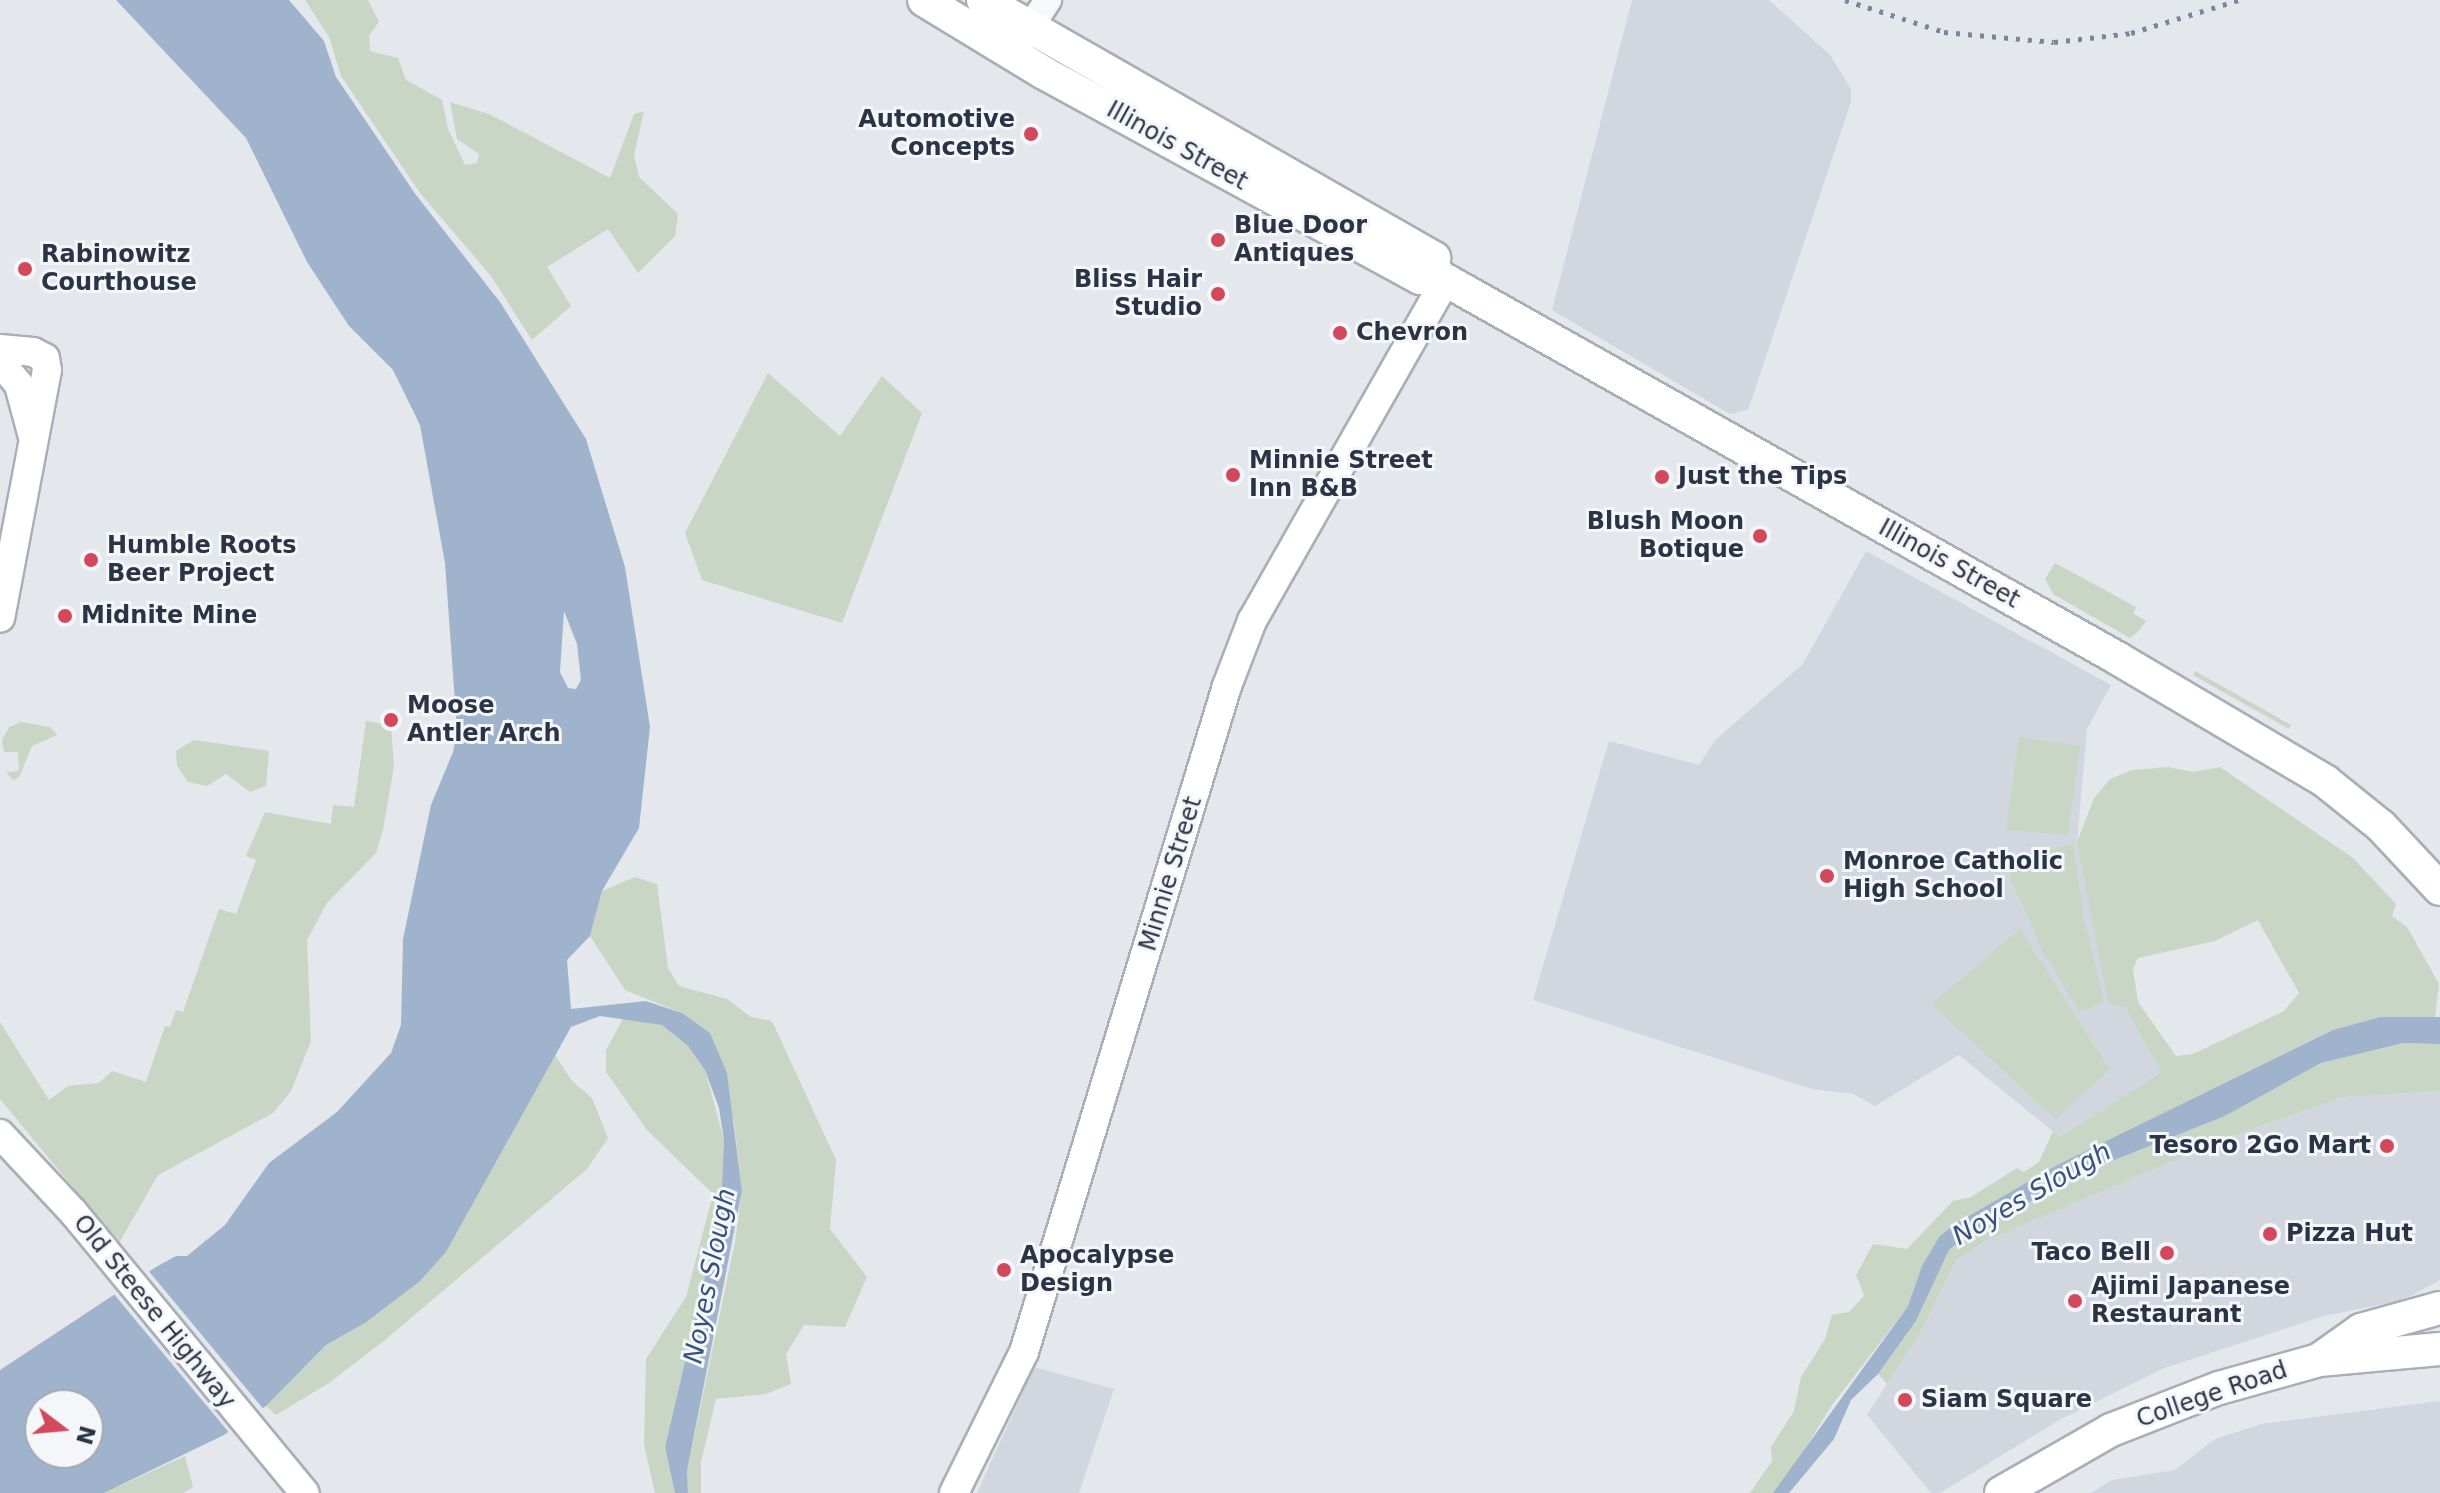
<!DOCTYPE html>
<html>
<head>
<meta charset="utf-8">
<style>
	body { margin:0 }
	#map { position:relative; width:2440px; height:1493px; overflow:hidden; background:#e4e7ec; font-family:"DejaVu Sans",sans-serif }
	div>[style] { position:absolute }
	.built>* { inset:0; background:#d2d6de }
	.green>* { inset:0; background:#c9d6c5 }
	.water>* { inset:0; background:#9fb4cc }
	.pier>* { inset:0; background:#e4e7ec }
	.roads { filter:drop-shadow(2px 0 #a9aeb7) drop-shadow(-2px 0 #a9aeb7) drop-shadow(0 2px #a9aeb7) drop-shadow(0 -2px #a9aeb7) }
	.tertiary>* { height:26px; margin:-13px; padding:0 13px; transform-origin:13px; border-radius:13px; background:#f7f8fa }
	.secondary>* { height:28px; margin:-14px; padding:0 14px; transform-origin:14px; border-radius:14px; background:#fff }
	.primary>* { height:32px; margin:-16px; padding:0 16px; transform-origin:16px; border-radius:16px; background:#fff }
	.rail>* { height:5px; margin-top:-2.5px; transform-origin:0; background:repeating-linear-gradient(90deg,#7d8696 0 4px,transparent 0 12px) }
	.dots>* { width:22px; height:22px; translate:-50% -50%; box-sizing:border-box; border:4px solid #f4f6f9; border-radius:50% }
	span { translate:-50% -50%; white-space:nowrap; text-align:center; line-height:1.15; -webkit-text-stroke:6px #f4f6f9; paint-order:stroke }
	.poi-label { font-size:24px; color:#2b3445; font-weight:700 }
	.right { translate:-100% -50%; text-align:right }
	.left { translate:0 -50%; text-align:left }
	.street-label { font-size:24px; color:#2b3445 }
	.water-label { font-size:26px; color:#34527a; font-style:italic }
	.north { position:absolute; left:24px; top:1389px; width:80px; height:80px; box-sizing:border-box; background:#f4f6f9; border:2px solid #a4a8b1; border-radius:50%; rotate:106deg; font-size:22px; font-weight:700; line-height:32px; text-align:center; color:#2b3445 }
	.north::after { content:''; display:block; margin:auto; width:28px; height:36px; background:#d1495b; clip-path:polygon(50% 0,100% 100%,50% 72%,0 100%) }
</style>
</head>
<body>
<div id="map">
	<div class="built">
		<i style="clip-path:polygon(1632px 0,1769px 0,1830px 55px,1851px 89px,1851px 102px,1748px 410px,1730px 414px,1552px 310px)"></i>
		<i style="clip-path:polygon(1866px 551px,2111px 685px,2087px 729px,2077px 842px,2125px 1007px,2161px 1072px,2060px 1137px,1959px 1055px,1875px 1106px,1853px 1094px,1812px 1089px,1533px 1000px,1609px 741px,1699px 765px,1715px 740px,1803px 664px)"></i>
		<i style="clip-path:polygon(2440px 1091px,2440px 1280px,2403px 1300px,2324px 1316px,2164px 1368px,2061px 1419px,1940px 1493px,1931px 1493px,1867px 1415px,1922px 1330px,1956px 1260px,1986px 1241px,2229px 1137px,2344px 1097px)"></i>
		<i style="clip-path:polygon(1034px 1367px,1114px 1389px,1079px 1493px,977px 1493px)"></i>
		<i style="clip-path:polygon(2440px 1401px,2440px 1493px,2091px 1493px,2112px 1480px,2175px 1470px,2215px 1439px,2261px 1424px)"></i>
	</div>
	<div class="green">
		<i style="clip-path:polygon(305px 0,368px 0,379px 22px,369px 36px,370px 51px,398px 58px,406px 80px,442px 100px,448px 129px,465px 165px,477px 163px,479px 154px,457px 139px,450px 102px,489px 114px,610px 178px,634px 114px,644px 111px,634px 155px,639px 177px,678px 214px,675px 236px,638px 273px,608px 229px,547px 267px,571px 306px,532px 340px,491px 276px,420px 193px,341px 76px,329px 37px)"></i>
		<i style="clip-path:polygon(768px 373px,840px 436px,882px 376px,922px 413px,842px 623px,702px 580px,685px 533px)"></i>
		<i style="clip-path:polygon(2055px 563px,2136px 607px,2133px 613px,2146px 621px,2138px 632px,2130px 638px,2053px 594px,2045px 579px)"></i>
		<i style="clip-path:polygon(2195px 671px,2291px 725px,2289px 729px,2193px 675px)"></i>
		<i style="clip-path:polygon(366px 721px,391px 725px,394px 766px,383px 830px,376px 853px,327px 903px,307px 940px,311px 1041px,291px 1091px,273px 1113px,158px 1175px,119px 1243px,0 1099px,0 1022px,49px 1100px,68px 1086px,99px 1083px,112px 1071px,146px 1082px,165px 1026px,170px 1027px,176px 1010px,183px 1012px,219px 909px,236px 914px,256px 860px,246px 856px,265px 812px,331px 824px,333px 805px,354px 807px)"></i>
		<i style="clip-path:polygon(21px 722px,50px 727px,57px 735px,32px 746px,19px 777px,13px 780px,6px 772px,19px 771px,18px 752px,4px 752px,2px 740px,9px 727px)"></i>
		<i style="clip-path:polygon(2019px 737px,2080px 746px,2068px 835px,2006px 830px)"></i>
		<i style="clip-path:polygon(194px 740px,269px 751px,266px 786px,250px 792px,226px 774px,207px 786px,188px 782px,177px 766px,176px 751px)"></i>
		<i style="clip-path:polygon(evenodd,2168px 767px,2194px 772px,2220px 767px,2353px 858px,2396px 904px,2392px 916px,2407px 927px,2439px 984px,2435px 1017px,2380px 1017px,2333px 1030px,2059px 1164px,1939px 1237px,1908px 1306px,1832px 1405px,1790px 1473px,1773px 1493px,1750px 1493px,1772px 1461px,1771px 1447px,1794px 1411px,1801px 1377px,1825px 1339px,1832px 1315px,1849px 1312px,1864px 1296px,1856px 1275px,1873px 1244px,1907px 1249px,1953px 1201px,1971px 1197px,2017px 1168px,2024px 1172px,2039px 1162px,2053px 1131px,2060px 1137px,2161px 1072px,2125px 1007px,2108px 1003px,2077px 842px,2094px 798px,2110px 779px,2132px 770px,2168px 767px,2258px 920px,2299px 993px,2284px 1011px,2193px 1054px,2176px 1056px,2138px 1002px,2133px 969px,2138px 958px,2215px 941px,2258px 920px)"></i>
		<i style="clip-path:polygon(2073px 844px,2084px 919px,2104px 1001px,2079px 1012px,2042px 950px,2010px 877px,2009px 860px)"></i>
		<i style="clip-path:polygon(635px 877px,657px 884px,668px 968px,679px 986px,727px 999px,751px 1017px,772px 1021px,836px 1160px,830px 1229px,867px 1277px,845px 1327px,804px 1325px,786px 1354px,791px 1384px,766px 1394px,716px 1399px,701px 1462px,701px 1493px,688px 1493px,687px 1471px,735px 1242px,742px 1191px,734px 1121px,682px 1013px,625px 990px,590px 936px,602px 891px)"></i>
		<i style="clip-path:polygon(2020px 929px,2110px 1070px,2055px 1119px,1932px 1004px)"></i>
		<i style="clip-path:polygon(624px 1017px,662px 1025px,688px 1046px,705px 1070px,724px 1140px,721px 1208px,665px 1447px,675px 1493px,655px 1493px,644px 1445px,646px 1359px,686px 1297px,713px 1194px,647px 1130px,606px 1072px,606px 1050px)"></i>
		<i style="clip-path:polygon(2403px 1043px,2440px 1044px,2440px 1091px,2344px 1097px,2229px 1137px,1986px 1241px,1956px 1260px,1922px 1330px,1887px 1384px,1878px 1374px,1916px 1321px,1949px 1250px,1967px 1235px,2092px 1169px,2225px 1116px,2321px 1063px)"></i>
		<i style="clip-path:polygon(555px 1055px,572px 1081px,592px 1098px,608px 1138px,587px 1169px,385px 1340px,329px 1383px,276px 1415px,266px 1406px,326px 1345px,365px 1323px,446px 1252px)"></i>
		<i style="clip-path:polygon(185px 1456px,193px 1487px,183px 1493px,104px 1493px)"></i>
	</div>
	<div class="water">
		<i style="clip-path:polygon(evenodd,116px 0,289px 0,324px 41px,336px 77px,416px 195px,500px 302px,586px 439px,625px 567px,650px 727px,639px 828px,602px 891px,590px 936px,567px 960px,571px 1009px,646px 1001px,682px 1013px,710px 1033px,727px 1073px,742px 1191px,687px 1471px,688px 1493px,675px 1493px,665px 1447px,721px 1208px,724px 1140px,719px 1108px,705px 1070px,688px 1046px,662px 1025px,600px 1016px,571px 1027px,446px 1252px,420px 1281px,365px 1323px,326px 1345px,266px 1406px,224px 1435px,104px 1493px,0 1493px,0 1370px,156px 1267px,176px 1256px,187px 1256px,225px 1225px,269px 1163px,337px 1112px,391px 1053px,401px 1025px,403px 939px,431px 805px,453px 752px,457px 730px,445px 563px,420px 425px,393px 370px,349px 326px,307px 262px,246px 138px,116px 0,564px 611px,577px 644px,581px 680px,576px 689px,568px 688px,560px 672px,564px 611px,116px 0,40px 1405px,88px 1405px,88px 1453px,40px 1453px,40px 1405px)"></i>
		<i style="clip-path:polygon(2380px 1017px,2440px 1017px,2440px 1044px,2403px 1043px,2321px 1063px,2225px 1116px,2092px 1169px,1967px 1235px,1949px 1250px,1916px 1321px,1878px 1374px,1851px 1400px,1834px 1439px,1789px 1493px,1773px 1493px,1908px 1306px,1922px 1266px,1939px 1237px,1955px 1224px,2059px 1164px,2333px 1030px)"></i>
	</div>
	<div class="pier">
		<i style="clip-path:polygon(147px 1269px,265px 1411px,231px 1435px,113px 1293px)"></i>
	</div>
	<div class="roads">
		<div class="tertiary">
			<i style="left:1019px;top:44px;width:53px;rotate:-56.6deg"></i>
		</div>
		<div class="secondary">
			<i style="left:0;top:349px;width:33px;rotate:5deg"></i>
			<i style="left:33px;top:352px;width:13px;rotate:27deg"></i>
			<i style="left:45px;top:358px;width:12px;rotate:81deg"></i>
			<i style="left:47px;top:370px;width:252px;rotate:100.7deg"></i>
			<i style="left:0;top:362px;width:30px;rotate:50deg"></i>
			<i style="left:19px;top:385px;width:54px;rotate:74.9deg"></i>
			<i style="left:0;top:1134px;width:107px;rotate:46.9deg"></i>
			<i style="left:73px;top:1212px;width:364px;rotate:50.5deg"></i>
			<i style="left:954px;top:1493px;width:157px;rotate:-63.6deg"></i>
			<i style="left:1024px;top:1352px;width:696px;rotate:-73.05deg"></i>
			<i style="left:1227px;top:686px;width:70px;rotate:-69deg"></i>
			<i style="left:1252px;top:621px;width:392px;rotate:-60.4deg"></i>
		</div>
		<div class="primary">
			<i style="left:924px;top:0;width:140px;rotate:31.3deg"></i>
			<i style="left:1044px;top:73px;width:428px;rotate:28.6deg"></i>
			<i style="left:1420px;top:278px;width:14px;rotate:-21deg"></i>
			<i style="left:983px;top:0;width:520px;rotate:29.77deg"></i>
			<i style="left:1434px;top:258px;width:15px;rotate:94deg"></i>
			<i style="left:1433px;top:273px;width:785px;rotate:29.37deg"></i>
			<i style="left:2117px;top:658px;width:242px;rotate:30.6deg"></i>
			<i style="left:2325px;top:781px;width:72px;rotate:38.8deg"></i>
			<i style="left:2381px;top:826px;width:86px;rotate:46.9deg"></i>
			<i style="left:2320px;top:1359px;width:50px;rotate:-35.3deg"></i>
			<i style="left:2361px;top:1330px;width:82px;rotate:-15.6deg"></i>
			<i style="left:2001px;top:1493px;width:127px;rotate:-29.8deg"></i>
			<i style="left:2111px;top:1430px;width:116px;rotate:-21.3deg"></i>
			<i style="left:2219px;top:1388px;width:104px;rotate:-15.6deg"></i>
			<i style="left:2319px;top:1360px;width:121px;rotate:-5.2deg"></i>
		</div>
	</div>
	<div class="rail">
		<i style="left:1845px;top:0;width:104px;rotate:17.9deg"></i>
		<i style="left:1944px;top:32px;width:110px;rotate:5.2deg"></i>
		<i style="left:2054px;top:42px;width:78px;rotate:-6.7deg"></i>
		<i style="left:2131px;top:33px;width:113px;rotate:-17deg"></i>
	</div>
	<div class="dots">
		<i style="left:1031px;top:134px;background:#d1495b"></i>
		<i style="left:1218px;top:240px;background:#d1495b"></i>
		<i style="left:25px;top:269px;background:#d1495b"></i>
		<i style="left:1218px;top:294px;background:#d1495b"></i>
		<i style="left:1340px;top:333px;background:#d1495b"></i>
		<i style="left:1233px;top:475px;background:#d1495b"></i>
		<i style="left:1662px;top:477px;background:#d1495b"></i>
		<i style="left:1760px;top:536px;background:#d1495b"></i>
		<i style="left:91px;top:560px;background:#d1495b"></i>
		<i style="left:65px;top:616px;background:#d1495b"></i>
		<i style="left:391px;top:720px;background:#d1495b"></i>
		<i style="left:1827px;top:876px;background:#d1495b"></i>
		<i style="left:2387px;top:1146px;background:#d1495b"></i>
		<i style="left:2270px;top:1234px;background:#d1495b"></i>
		<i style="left:2167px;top:1253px;background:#d1495b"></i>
		<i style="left:1004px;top:1270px;background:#d1495b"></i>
		<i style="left:2075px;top:1301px;background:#d1495b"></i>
		<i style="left:1905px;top:1400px;background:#d1495b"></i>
	</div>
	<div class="poi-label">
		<span class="right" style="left:1015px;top:134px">Automotive<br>Concepts</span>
		<span class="left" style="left:1234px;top:240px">Blue Door<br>Antiques</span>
		<span class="left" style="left:41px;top:269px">Rabinowitz<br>Courthouse</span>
		<span class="right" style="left:1202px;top:294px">Bliss Hair<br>Studio</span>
		<span class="left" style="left:1356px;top:333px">Chevron</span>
		<span class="left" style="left:1249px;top:475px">Minnie Street<br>Inn B&amp;B</span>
		<span class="left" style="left:1678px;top:477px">Just the Tips</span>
		<span class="right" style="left:1744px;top:536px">Blush Moon<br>Botique</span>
		<span class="left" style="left:107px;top:560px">Humble Roots<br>Beer Project</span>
		<span class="left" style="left:81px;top:616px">Midnite Mine</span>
		<span class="left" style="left:407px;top:720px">Moose<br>Antler Arch</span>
		<span class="left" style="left:1843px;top:876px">Monroe Catholic<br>High School</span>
		<span class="right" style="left:2371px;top:1146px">Tesoro 2Go Mart</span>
		<span class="left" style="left:2286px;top:1234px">Pizza Hut</span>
		<span class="right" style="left:2151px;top:1253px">Taco Bell</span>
		<span class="left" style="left:1020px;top:1270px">Apocalypse<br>Design</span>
		<span class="left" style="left:2091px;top:1301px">Ajimi Japanese<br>Restaurant</span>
		<span class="left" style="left:1921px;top:1400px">Siam Square</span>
	</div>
	<div class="street-label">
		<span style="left:1177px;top:146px;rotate:29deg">Illinois Street</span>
		<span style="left:1949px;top:564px;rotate:29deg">Illinois Street</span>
		<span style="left:1171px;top:874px;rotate:-73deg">Minnie Street</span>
		<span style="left:154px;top:1312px;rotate:51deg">Old Steese Highway</span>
		<span style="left:2212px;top:1395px;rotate:-19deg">College Road</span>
	</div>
	<div class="water-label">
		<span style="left:2032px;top:1194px;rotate:-30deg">Noyes Slough</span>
		<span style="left:710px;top:1276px;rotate:-79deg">Noyes Slough</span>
	</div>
	<div class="north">N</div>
</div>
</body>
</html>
